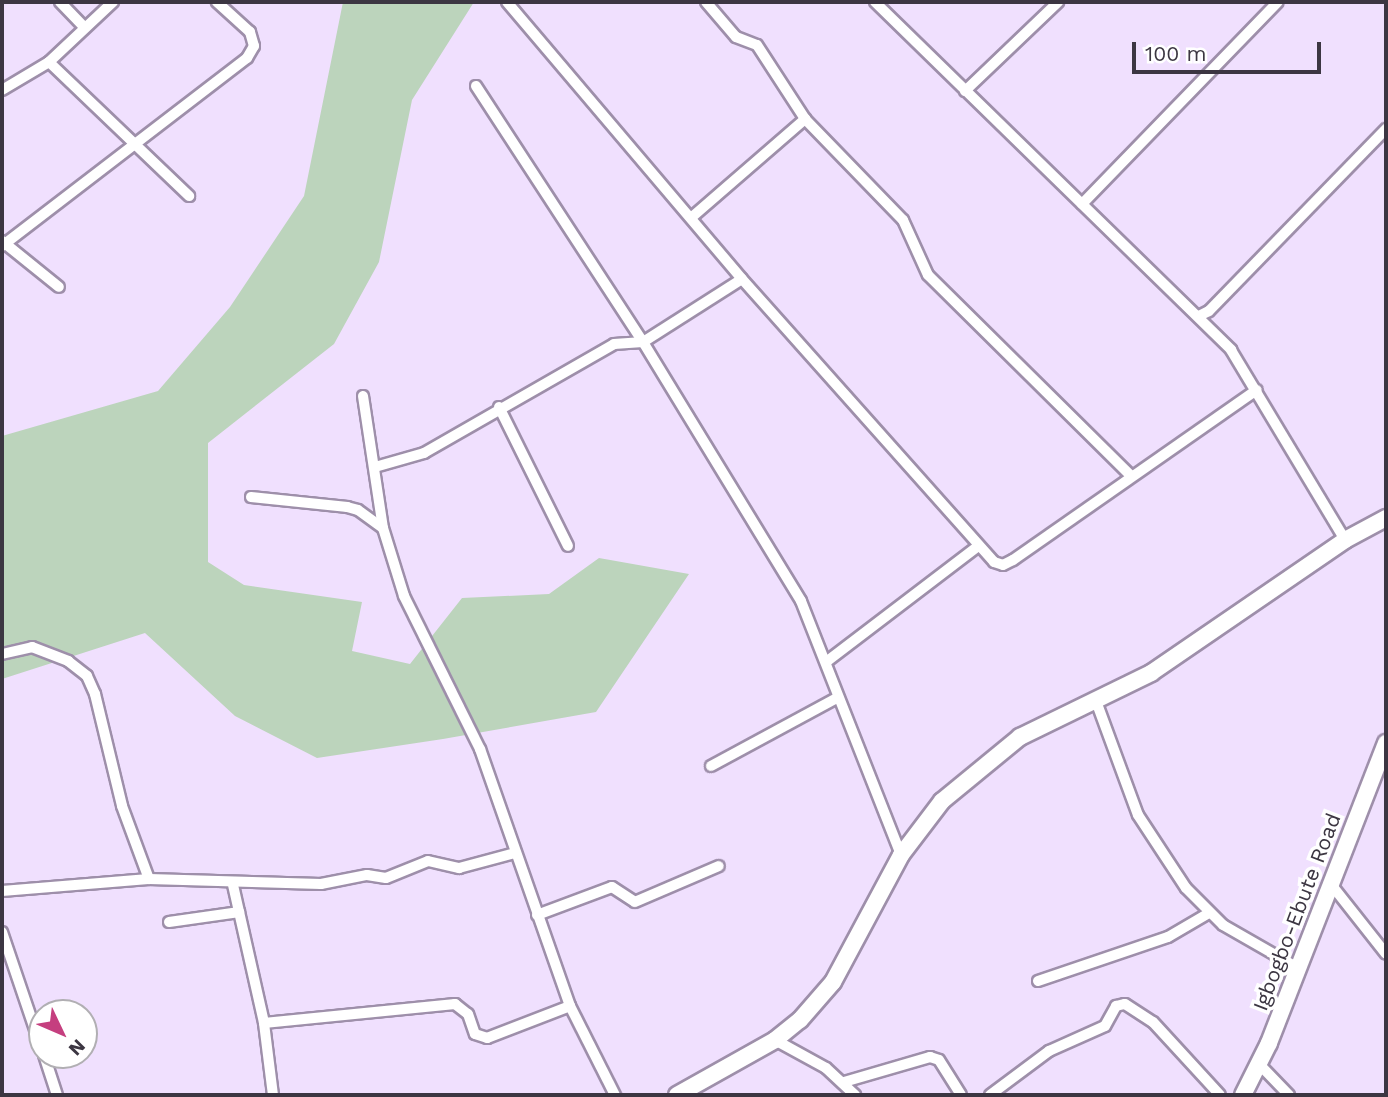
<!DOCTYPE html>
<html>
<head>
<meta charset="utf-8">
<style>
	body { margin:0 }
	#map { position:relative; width:1388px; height:1097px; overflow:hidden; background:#f0e0fe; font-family:"Work Sans",sans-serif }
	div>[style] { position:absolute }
	.green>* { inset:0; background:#bcd4bc }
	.roads { filter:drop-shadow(2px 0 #9e8faa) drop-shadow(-2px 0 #9e8faa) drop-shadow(0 2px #9e8faa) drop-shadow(0 -2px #9e8faa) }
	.street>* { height:10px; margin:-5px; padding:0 5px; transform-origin:5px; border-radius:5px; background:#fff }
	.secondary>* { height:16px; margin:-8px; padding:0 8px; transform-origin:8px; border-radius:8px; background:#fff }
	span { translate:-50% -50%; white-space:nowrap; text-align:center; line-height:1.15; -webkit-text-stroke:7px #fff; paint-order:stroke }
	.street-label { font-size:21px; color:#3c3642 }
	.frame { position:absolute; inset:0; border:4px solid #3c3642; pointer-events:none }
	.north { position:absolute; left:28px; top:999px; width:70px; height:70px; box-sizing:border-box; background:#fff; border:2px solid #b1afb3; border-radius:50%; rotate:134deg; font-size:19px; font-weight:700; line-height:28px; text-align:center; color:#3c3642 }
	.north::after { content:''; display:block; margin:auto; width:24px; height:32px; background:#c53f7f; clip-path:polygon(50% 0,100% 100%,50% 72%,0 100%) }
	.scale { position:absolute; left:1132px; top:42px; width:189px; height:32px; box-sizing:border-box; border:4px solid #3c3642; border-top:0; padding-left:9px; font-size:21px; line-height:24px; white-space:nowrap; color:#3c3642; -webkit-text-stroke:5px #fff; paint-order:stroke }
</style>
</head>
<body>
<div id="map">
	<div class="green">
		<i style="clip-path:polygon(343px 2px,474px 2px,412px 100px,379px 262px,334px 344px,208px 443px,208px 562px,244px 585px,362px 602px,352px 651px,410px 664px,462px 598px,549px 594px,599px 558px,689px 574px,596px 712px,443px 739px,317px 758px,235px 716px,145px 633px,2px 679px,2px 436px,158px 391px,230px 307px,304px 196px)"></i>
	</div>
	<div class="roads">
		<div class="street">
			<i style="left:60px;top:2px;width:35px;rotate:46deg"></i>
			<i style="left:507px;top:2px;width:363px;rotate:49.7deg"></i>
			<i style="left:742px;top:279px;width:379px;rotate:48.3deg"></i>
			<i style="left:994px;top:562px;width:9px;rotate:18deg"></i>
			<i style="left:1003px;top:565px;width:11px;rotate:-27deg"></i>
			<i style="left:1013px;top:560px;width:297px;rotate:-34.9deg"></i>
			<i style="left:706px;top:2px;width:46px;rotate:49.4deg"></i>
			<i style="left:736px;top:37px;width:22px;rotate:21deg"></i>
			<i style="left:757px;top:45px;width:88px;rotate:57deg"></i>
			<i style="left:805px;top:119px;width:141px;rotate:45.9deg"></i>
			<i style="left:903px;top:220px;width:60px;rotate:65.6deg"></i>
			<i style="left:928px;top:275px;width:286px;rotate:44.7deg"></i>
			<i style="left:875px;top:2px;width:498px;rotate:44.3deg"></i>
			<i style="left:1231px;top:350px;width:222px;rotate:59deg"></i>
			<i style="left:49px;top:62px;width:194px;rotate:43.7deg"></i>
			<i style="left:476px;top:86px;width:306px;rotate:56.9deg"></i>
			<i style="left:643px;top:342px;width:303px;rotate:58.6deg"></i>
			<i style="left:801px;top:601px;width:273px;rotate:68.5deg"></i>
			<i style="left:2px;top:90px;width:55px;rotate:-30.8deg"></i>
			<i style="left:49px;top:62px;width:88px;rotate:-43.2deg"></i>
			<i style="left:965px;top:91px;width:129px;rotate:-43.7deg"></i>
			<i style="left:1082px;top:204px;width:281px;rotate:-45.9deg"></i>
			<i style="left:692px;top:217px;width:150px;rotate:-40.9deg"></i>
			<i style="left:2px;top:241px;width:73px;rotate:38.9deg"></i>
			<i style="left:2px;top:246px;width:309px;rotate:-37.5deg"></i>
			<i style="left:247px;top:58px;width:14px;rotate:-60deg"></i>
			<i style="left:254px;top:46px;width:15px;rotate:-106deg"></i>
			<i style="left:250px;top:32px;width:45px;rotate:-137.7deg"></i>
			<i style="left:1199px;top:316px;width:11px;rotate:-27deg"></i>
			<i style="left:1209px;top:311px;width:254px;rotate:-45.8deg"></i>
			<i style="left:363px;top:396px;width:134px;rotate:81.4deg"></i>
			<i style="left:383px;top:528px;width:71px;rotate:72.8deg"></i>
			<i style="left:404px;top:596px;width:171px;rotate:63.6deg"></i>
			<i style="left:480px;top:749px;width:272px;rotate:70.7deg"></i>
			<i style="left:570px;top:1006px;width:100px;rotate:63.2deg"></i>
			<i style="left:499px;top:407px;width:155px;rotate:63.6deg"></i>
			<i style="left:375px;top:467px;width:51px;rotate:-15.9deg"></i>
			<i style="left:424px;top:453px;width:219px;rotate:-29.8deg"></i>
			<i style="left:614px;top:344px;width:29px;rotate:-4deg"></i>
			<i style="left:643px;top:342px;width:117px;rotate:-32.5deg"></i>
			<i style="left:251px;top:497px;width:97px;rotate:5.9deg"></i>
			<i style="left:347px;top:507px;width:11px;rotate:15deg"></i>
			<i style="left:358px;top:510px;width:31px;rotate:36deg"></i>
			<i style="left:2px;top:654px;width:31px;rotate:-13deg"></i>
			<i style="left:32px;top:647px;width:39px;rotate:21deg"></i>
			<i style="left:68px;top:661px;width:24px;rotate:38deg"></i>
			<i style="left:87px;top:676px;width:20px;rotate:66deg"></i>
			<i style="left:95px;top:694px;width:115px;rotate:76.4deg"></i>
			<i style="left:122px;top:806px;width:78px;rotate:69.7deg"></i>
			<i style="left:826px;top:662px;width:191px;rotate:-37.3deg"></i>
			<i style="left:1096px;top:701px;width:121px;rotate:69.8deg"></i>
			<i style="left:1138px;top:815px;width:87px;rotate:56.7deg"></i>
			<i style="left:1186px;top:888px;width:52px;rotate:45deg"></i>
			<i style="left:1223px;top:925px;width:86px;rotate:29.8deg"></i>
			<i style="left:711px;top:766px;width:143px;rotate:-28.4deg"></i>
			<i style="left:1330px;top:883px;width:90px;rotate:51.7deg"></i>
			<i style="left:233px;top:885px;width:141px;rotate:77.3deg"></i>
			<i style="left:264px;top:1023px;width:192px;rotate:-5.7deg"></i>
			<i style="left:455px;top:1004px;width:16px;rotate:38deg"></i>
			<i style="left:468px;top:1014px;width:21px;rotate:71deg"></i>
			<i style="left:475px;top:1034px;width:13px;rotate:18deg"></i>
			<i style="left:487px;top:1038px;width:89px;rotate:-21.1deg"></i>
			<i style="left:2px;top:891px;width:147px;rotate:-4.7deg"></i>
			<i style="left:149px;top:879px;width:172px;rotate:1.7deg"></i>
			<i style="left:321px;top:884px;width:47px;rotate:-11.1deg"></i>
			<i style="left:367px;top:875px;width:19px;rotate:9deg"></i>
			<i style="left:386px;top:878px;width:45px;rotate:-22deg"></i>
			<i style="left:428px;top:861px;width:32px;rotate:13deg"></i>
			<i style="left:459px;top:868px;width:58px;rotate:-15deg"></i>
			<i style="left:537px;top:915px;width:80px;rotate:-20.5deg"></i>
			<i style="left:612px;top:887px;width:27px;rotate:33deg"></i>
			<i style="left:635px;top:902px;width:91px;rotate:-23.2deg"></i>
			<i style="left:169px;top:922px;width:71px;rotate:-8.1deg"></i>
			<i style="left:2px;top:932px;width:125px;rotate:71.3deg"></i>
			<i style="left:1038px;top:981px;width:137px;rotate:-18.7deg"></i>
			<i style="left:1168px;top:937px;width:48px;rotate:-30.3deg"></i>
			<i style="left:264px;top:1023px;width:73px;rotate:82.9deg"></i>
			<i style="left:775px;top:1040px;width:58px;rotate:28.8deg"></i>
			<i style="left:826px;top:1068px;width:40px;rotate:43deg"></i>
			<i style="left:44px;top:1055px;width:42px;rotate:72deg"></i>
			<i style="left:1260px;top:1065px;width:42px;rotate:46deg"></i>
			<i style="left:844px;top:1082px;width:90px;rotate:-16.2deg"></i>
			<i style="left:930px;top:1057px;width:9px;rotate:18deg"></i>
			<i style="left:939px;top:1060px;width:41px;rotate:57.8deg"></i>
			<i style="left:990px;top:1095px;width:74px;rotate:-36.7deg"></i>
			<i style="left:1049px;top:1051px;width:61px;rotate:-24.1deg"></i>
			<i style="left:1105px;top:1026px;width:23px;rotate:-61deg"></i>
			<i style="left:1116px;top:1006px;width:9px;rotate:-13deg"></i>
			<i style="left:1125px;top:1004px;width:33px;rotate:33deg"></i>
			<i style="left:1153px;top:1022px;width:99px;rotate:47.5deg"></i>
		</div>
		<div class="secondary">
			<i style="left:677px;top:1095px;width:112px;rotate:-29.3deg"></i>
			<i style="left:775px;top:1040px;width:32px;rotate:-39deg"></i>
			<i style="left:800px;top:1020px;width:50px;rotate:-49deg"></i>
			<i style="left:833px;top:982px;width:144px;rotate:-61.8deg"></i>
			<i style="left:901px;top:855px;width:68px;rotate:-52.8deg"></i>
			<i style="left:942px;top:801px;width:101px;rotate:-39.4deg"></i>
			<i style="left:1020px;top:737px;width:146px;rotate:-26deg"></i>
			<i style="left:1151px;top:673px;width:235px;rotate:-34.4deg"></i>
			<i style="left:1345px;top:540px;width:47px;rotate:-28.2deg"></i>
			<i style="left:1243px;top:1095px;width:58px;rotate:-63.4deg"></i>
			<i style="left:1269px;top:1043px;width:322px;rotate:-68.7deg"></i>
		</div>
	</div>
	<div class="street-label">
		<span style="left:1297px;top:912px;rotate:-69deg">Igbogbo-Ebute Road</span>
	</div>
	<div class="frame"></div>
	<div class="north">N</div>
	<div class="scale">100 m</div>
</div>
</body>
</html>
